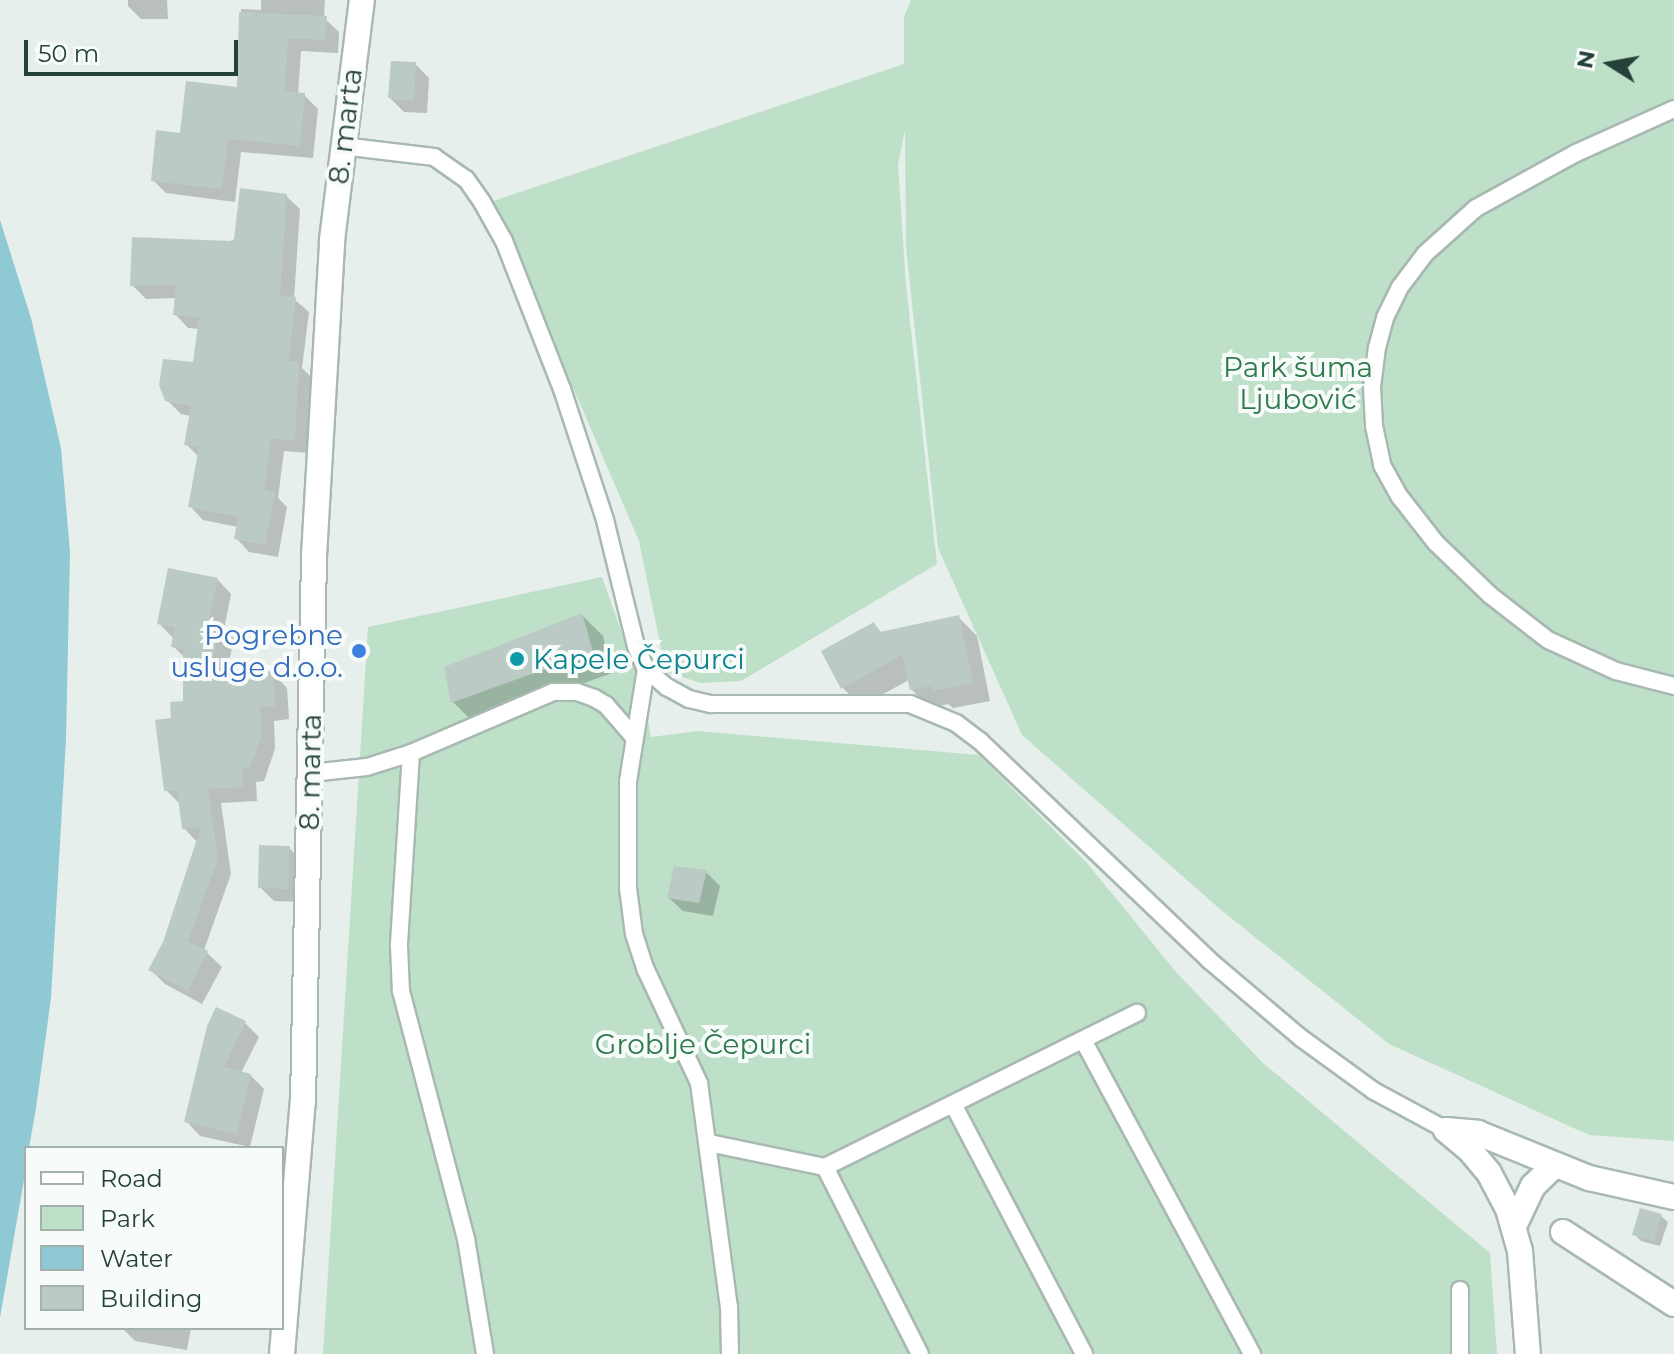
<!DOCTYPE html>
<html>
<head>
<meta charset="utf-8">
<style>
	body { margin:0 }
	#map { position:relative; width:1674px; height:1354px; overflow:hidden; background:#e6efeb; font-family:Montserrat,sans-serif }
	div>[style] { position:absolute }
	.green>* { inset:0; background:#bfe0c8 }
	.water>* { inset:0; background:#8ec9d4 }
	.shadow>* { inset:0; background:#0003 }
	.building>* { inset:0; background:#bbcac4 }
	.roads { filter:drop-shadow(2px 0 #a8b8b2) drop-shadow(-2px 0 #a8b8b2) drop-shadow(0 2px #a8b8b2) drop-shadow(0 -2px #a8b8b2) }
	.service>* { height:16px; margin:-8px; padding:0 8px; transform-origin:8px; border-radius:8px; background:#fff }
	.minor>* { height:24px; margin:-12px; padding:0 12px; transform-origin:12px; border-radius:12px; background:#fff }
	.dots>* { width:22px; height:22px; translate:-50% -50%; box-sizing:border-box; border:4px solid #f7fbf9; border-radius:50% }
	span { translate:-50% -50%; white-space:nowrap; text-align:center; line-height:1.15; -webkit-text-stroke:8px #f7fbf9; paint-order:stroke }
	.street-label { font-size:28px; color:#24423a }
	.park-label { font-size:28px; color:#2d7a4b }
	.shop-label { font-size:28px; color:#366cbe }
	.right { translate:-100% -50%; text-align:right }
	.culture-label { font-size:28px; color:#0d838f }
	.left { translate:0 -50%; text-align:left }
	.legend { position:absolute; left:24px; top:1146px; width:260px; height:184px; box-sizing:border-box; background:#f7fbf9; border:2px solid #a3b1ad; margin:0; padding:10px 14px; list-style:none; font-size:24px; color:#24423a }
	.legend li { display:flex; align-items:center; gap:16px; height:40px }
	.legend b { width:40px; border:2px solid #a3b1ad }
	.north { position:absolute; left:1570px; top:24px; width:80px; height:80px; -webkit-text-stroke:6px #f7fbf9; paint-order:stroke; rotate:281deg; font-size:22px; font-weight:700; line-height:32px; text-align:center; color:#24423a }
	.north::after { content:''; display:block; margin:auto; width:28px; height:36px; background:#24423a; clip-path:polygon(50% 0,100% 100%,50% 72%,0 100%) }
	.scale { position:absolute; left:24px; top:40px; width:214px; height:36px; box-sizing:border-box; border:4px solid #24423a; border-top:0; padding-left:10px; font-size:24px; line-height:28px; white-space:nowrap; color:#24423a; -webkit-text-stroke:6px #f7fbf9; paint-order:stroke }
</style>
</head>
<body>
<div id="map">
	<div class="green">
		<i style="clip-path:polygon(911px 0,1674px 0,1674px 1141px,1589px 1135px,1389px 1044px,1221px 910px,1022px 735px,938px 548px,906px 247px,905px 130px,898px 165px,906px 285px,937px 564px,741px 681px,701px 683px,666px 672px,639px 541px,493px 201px,904px 64px,904px 17px)"></i>
		<i style="clip-path:polygon(602px 577px,642px 690px,651px 737px,698px 731px,979px 755px,1087px 863px,1176px 972px,1263px 1063px,1490px 1253px,1497px 1354px,323px 1354px,368px 627px)"></i>
	</div>
	<div class="water">
		<i style="clip-path:polygon(0 220px,31px 318px,61px 448px,70px 552px,66px 739px,51px 998px,36px 1108px,29px 1148px,26px 1148px,26px 1168px,0 1318px)"></i>
	</div>
	<div class="shadow">
		<i style="clip-path:polygon(128px 0,167px 0,168px 19px,141px 19px,128px 6px)"></i>
		<i style="clip-path:polygon(261px 0,325px 0,324px 18px,339px 32px,338px 53px,301px 51px,298px 95px,304px 95px,318px 109px,313px 158px,241px 152px,235px 202px,166px 193px,153px 180px,182px 135px,239px 89px,241px 9px,261px 10px)"></i>
		<i style="clip-path:polygon(415px 64px,429px 78px,427px 113px,404px 112px,390px 98px)"></i>
		<i style="clip-path:polygon(286px 196px,300px 209px,294px 299px,309px 312px,302px 368px,312px 378px,308px 411px,312px 415px,308px 453px,284px 451px,278px 498px,287px 507px,278px 557px,249px 552px,236px 538px,238px 527px,203px 520px,190px 506px,199px 457px,187px 445px,191px 416px,181px 414px,167px 400px,194px 365px,200px 329px,188px 328px,175px 314px,177px 298px,146px 299px,132px 285px,230px 243px)"></i>
		<i style="clip-path:polygon(217px 579px,231px 594px,224px 629px,234px 638px,226px 676px,272px 673px,287px 688px,289px 719px,274px 721px,275px 749px,264px 781px,256px 782px,257px 801px,221px 803px,231px 874px,204px 950px,222px 967px,202px 1004px,165px 984px,151px 970px,165px 943px,198px 843px,184px 828px,181px 805px,166px 790px,173px 719px,185px 703px,185px 658px,173px 646px,173px 638px,159px 623px)"></i>
		<i style="clip-path:polygon(582px 615px,603px 636px,612px 673px,474px 723px,453px 702px)"></i>
		<i style="clip-path:polygon(958px 617px,977px 636px,990px 701px,953px 708px,948px 704px,930px 708px,911px 689px,909px 680px,861px 706px,843px 688px,873px 624px,883px 634px)"></i>
		<i style="clip-path:polygon(289px 848px,303px 862px,302px 902px,274px 901px,260px 887px)"></i>
		<i style="clip-path:polygon(706px 872px,720px 886px,713px 916px,683px 911px,669px 898px)"></i>
		<i style="clip-path:polygon(245px 1023px,259px 1037px,241px 1073px,250px 1075px,264px 1089px,250px 1147px,200px 1136px,187px 1122px)"></i>
		<i style="clip-path:polygon(1661px 1216px,1668px 1222px,1660px 1246px,1641px 1241px,1635px 1235px)"></i>
		<i style="clip-path:polygon(122px 1328px,191px 1328px,187px 1350px,135px 1341px)"></i>
	</div>
	<div class="building">
		<i style="clip-path:polygon(239px 12px,327px 16px,325px 40px,288px 38px,285px 91px,305px 93px,300px 146px,228px 139px,222px 189px,151px 181px,156px 130px,180px 133px,186px 81px,237px 87px)"></i>
		<i style="clip-path:polygon(391px 61px,416px 62px,414px 101px,388px 98px)"></i>
		<i style="clip-path:polygon(240px 188px,287px 194px,280px 295px,296px 297px,289px 361px,299px 362px,295px 441px,271px 438px,265px 490px,275px 492px,265px 545px,234px 539px,238px 517px,188px 507px,199px 447px,184px 445px,191px 406px,165px 401px,159px 385px,163px 359px,193px 362px,199px 318px,173px 315px,176px 285px,130px 286px,132px 237px,230px 241px,234px 239px)"></i>
		<i style="clip-path:polygon(168px 568px,218px 578px,209px 620px,220px 622px,210px 675px,273px 671px,276px 706px,260px 707px,262px 734px,250px 768px,242px 768px,243px 787px,208px 789px,218px 859px,188px 941px,208px 951px,188px 991px,148px 970px,163px 942px,201px 827px,182px 829px,177px 790px,164px 791px,155px 720px,171px 718px,170px 702px,183px 701px,183px 649px,171px 647px,175px 628px,157px 624px)"></i>
		<i style="clip-path:polygon(582px 613px,593px 652px,451px 703px,444px 667px)"></i>
		<i style="clip-path:polygon(959px 615px,973px 683px,933px 691px,932px 686px,910px 690px,902px 655px,841px 689px,821px 651px,874px 622px,880px 632px)"></i>
		<i style="clip-path:polygon(259px 845px,290px 846px,288px 889px,258px 888px)"></i>
		<i style="clip-path:polygon(674px 866px,707px 870px,699px 903px,667px 898px)"></i>
		<i style="clip-path:polygon(216px 1007px,246px 1021px,224px 1067px,251px 1074px,237px 1134px,184px 1122px,207px 1026px)"></i>
		<i style="clip-path:polygon(1640px 1208px,1662px 1214px,1654px 1241px,1632px 1235px)"></i>
	</div>
	<div class="roads">
		<div class="service">
			<i style="left:1674px;top:109px;width:107px;rotate:155.8deg"></i>
			<i style="left:1576px;top:153px;width:114px;rotate:151.2deg"></i>
			<i style="left:1476px;top:208px;width:69px;rotate:138deg"></i>
			<i style="left:1425px;top:254px;width:41px;rotate:127.1deg"></i>
			<i style="left:1400px;top:287px;width:34px;rotate:116deg"></i>
			<i style="left:1385px;top:318px;width:30px;rotate:105deg"></i>
			<i style="left:1377px;top:347px;width:40px;rotate:97.1deg"></i>
			<i style="left:1372px;top:387px;width:39px;rotate:87deg"></i>
			<i style="left:1374px;top:426px;width:40px;rotate:78deg"></i>
			<i style="left:1382px;top:465px;width:37px;rotate:61deg"></i>
			<i style="left:1400px;top:497px;width:58px;rotate:52deg"></i>
			<i style="left:1436px;top:543px;width:75px;rotate:43.9deg"></i>
			<i style="left:1490px;top:595px;width:73px;rotate:37.8deg"></i>
			<i style="left:1548px;top:640px;width:75px;rotate:24.5deg"></i>
			<i style="left:1616px;top:671px;width:60px;rotate:14.5deg"></i>
			<i style="left:342px;top:146px;width:93px;rotate:6.8deg"></i>
			<i style="left:434px;top:157px;width:39px;rotate:35deg"></i>
			<i style="left:466px;top:179px;width:28px;rotate:55deg"></i>
			<i style="left:482px;top:202px;width:45px;rotate:60.6deg"></i>
			<i style="left:504px;top:241px;width:159px;rotate:68.6deg"></i>
			<i style="left:562px;top:389px;width:138px;rotate:71.8deg"></i>
			<i style="left:605px;top:520px;width:130px;rotate:76.2deg"></i>
			<i style="left:636px;top:646px;width:25px;rotate:67deg"></i>
			<i style="left:646px;top:669px;width:28px;rotate:41deg"></i>
			<i style="left:667px;top:687px;width:25px;rotate:29deg"></i>
			<i style="left:689px;top:699px;width:23px;rotate:13deg"></i>
			<i style="left:711px;top:704px;width:199px"></i>
			<i style="left:910px;top:704px;width:50px;rotate:22.4deg"></i>
			<i style="left:956px;top:723px;width:30px;rotate:37deg"></i>
			<i style="left:980px;top:741px;width:317px;rotate:43.7deg"></i>
			<i style="left:1209px;top:960px;width:121px;rotate:40.3deg"></i>
			<i style="left:1301px;top:1038px;width:90px;rotate:36deg"></i>
			<i style="left:1374px;top:1091px;width:82px;rotate:28.4deg"></i>
			<i style="left:646px;top:669px;width:114px;rotate:99.1deg"></i>
			<i style="left:628px;top:782px;width:106px;rotate:90deg"></i>
			<i style="left:628px;top:888px;width:46px;rotate:82.6deg"></i>
			<i style="left:634px;top:934px;width:38px;rotate:72deg"></i>
			<i style="left:646px;top:970px;width:125px;rotate:64.9deg"></i>
			<i style="left:699px;top:1083px;width:226px;rotate:82.4deg"></i>
			<i style="left:729px;top:1307px;width:47px;rotate:88.8deg"></i>
			<i style="left:411px;top:753px;width:193px;rotate:93.6deg"></i>
			<i style="left:399px;top:946px;width:45px;rotate:87.5deg"></i>
			<i style="left:401px;top:991px;width:256px;rotate:75.3deg"></i>
			<i style="left:466px;top:1239px;width:117px;rotate:80.6deg"></i>
			<i style="left:311px;top:773px;width:56px;rotate:-6.1deg"></i>
			<i style="left:367px;top:767px;width:46px;rotate:-17.7deg"></i>
			<i style="left:411px;top:753px;width:155px;rotate:-23.2deg"></i>
			<i style="left:553px;top:692px;width:24px"></i>
			<i style="left:577px;top:692px;width:18px;rotate:19deg"></i>
			<i style="left:594px;top:698px;width:14px;rotate:30deg"></i>
			<i style="left:606px;top:705px;width:41px;rotate:48.9deg"></i>
			<i style="left:1083px;top:1040px;width:357px;rotate:61.7deg"></i>
			<i style="left:954px;top:1106px;width:280px;rotate:62.3deg"></i>
			<i style="left:709px;top:1143px;width:118px;rotate:11.7deg"></i>
			<i style="left:825px;top:1167px;width:348px;rotate:-26.3deg"></i>
			<i style="left:825px;top:1167px;width:210px;rotate:63.1deg"></i>
			<i style="left:1460px;top:1354px;width:64px;rotate:-90deg"></i>
		</div>
		<div class="minor">
			<i style="left:1446px;top:1130px;width:30px;rotate:40deg"></i>
			<i style="left:1469px;top:1149px;width:31px;rotate:50deg"></i>
			<i style="left:1489px;top:1173px;width:41px;rotate:62.2deg"></i>
			<i style="left:1508px;top:1209px;width:44px;rotate:74.1deg"></i>
			<i style="left:1520px;top:1251px;width:103px;rotate:85.6deg"></i>
			<i style="left:1446px;top:1130px;width:32px;rotate:5deg"></i>
			<i style="left:1478px;top:1133px;width:120px;rotate:22.1deg"></i>
			<i style="left:1589px;top:1178px;width:87px;rotate:12.6deg"></i>
			<i style="left:1514px;top:1226px;width:44px;rotate:-64.6deg"></i>
			<i style="left:1533px;top:1186px;width:29px;rotate:-44deg"></i>
			<i style="left:1563px;top:1232px;width:132px;rotate:33deg"></i>
			<i style="left:282px;top:1354px;width:254px;rotate:-85.3deg"></i>
			<i style="left:303px;top:1101px;width:545px;rotate:-88.84deg"></i>
			<i style="left:314px;top:556px;width:317px;rotate:-86.7deg"></i>
			<i style="left:332px;top:240px;width:242px;rotate:-82.9deg"></i>
		</div>
	</div>
	<div class="dots">
		<i style="left:359px;top:651px;background:#3f7fe0"></i>
		<i style="left:517px;top:659px;background:#0f9aa8"></i>
	</div>
	<div class="street-label">
		<span style="left:345px;top:126px;rotate:-83deg">8. marta</span>
		<span style="left:310px;top:772px;rotate:-89deg">8. marta</span>
	</div>
	<div class="park-label">
		<span style="left:1298px;top:383px">Park šuma<br>Ljubović</span>
		<span style="left:703px;top:1044px">Groblje Čepurci</span>
	</div>
	<div class="shop-label">
		<span class="right" style="left:343px;top:651px">Pogrebne<br>usluge d.o.o.</span>
	</div>
	<div class="culture-label">
		<span class="left" style="left:533px;top:659px">Kapele Čepurci</span>
	</div>
	<ul class="legend">
	<li><b style="height:10px;background:#fff"></b>Road</li>
	<li><b style="height:22px;background:#bfe0c8"></b>Park</li>
	<li><b style="height:22px;background:#8ec9d4"></b>Water</li>
	<li><b style="height:22px;background:#bbcac4"></b>Building</li>
	</ul>
	<div class="north">N</div>
	<div class="scale">50 m</div>
</div>
</body>
</html>
